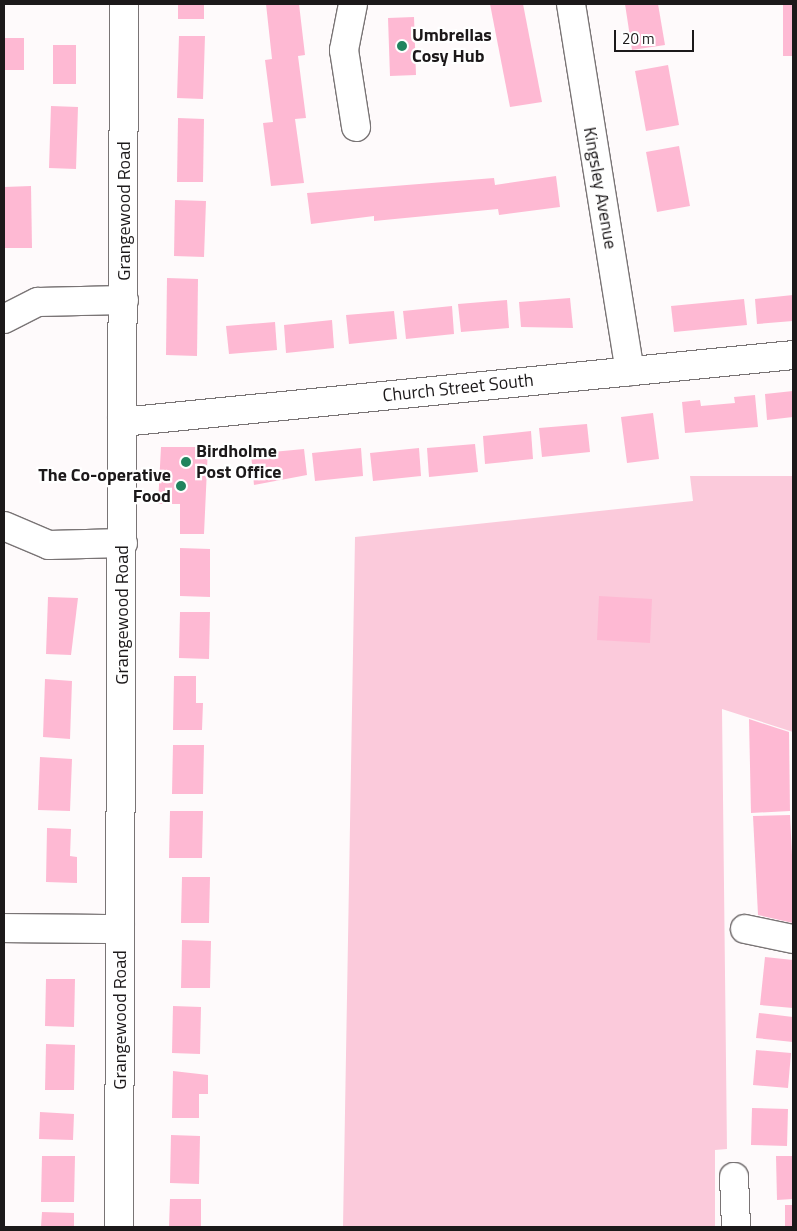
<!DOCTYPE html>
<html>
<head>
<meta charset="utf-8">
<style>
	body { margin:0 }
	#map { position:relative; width:797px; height:1231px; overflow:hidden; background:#fefafb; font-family:"Titillium Web",sans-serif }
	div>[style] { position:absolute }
	.green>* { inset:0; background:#fbcadb }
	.building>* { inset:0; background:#feb9d3 }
	.roads { filter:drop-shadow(1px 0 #797475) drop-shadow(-1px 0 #797475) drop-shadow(0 1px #797475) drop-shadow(0 -1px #797475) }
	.street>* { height:28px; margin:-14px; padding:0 14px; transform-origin:14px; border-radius:14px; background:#fff }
	.secondary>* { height:28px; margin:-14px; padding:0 14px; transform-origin:14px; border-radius:14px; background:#fff }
	.dots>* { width:14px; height:14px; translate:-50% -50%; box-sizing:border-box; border:2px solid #fff; border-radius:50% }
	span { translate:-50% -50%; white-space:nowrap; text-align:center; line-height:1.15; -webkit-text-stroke:4.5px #fff; paint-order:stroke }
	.poi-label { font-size:18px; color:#1c191a; font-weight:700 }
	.left { translate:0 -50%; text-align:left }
	.right { translate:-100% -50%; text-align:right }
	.street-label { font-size:18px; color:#1c191a }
	.frame { position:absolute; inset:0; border:5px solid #1c191a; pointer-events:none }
	.scale { position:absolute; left:614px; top:30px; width:80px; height:22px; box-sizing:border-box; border:2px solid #1c191a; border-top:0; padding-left:6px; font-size:15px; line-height:18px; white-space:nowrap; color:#1c191a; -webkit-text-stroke:4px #fff; paint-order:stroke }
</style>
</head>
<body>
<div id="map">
	<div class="green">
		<i style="clip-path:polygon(690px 476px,793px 476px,793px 732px,722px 709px,727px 1149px,715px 1150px,715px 1227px,343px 1227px,355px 537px,693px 501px)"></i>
	</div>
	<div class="building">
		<i style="clip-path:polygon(178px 4px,204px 4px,204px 19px,178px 19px)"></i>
		<i style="clip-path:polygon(266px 4px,299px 4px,305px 55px,298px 56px,306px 118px,295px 119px,304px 183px,271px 186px,263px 123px,273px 122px,265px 60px,272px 59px)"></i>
		<i style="clip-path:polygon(490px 4px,523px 4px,542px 102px,510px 107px)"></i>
		<i style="clip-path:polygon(625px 4px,658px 4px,665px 45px,632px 50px)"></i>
		<i style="clip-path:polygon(783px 4px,793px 4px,793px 56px,783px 56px)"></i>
		<i style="clip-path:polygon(414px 17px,416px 75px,390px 76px,388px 18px)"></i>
		<i style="clip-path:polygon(179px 36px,205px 36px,203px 99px,177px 98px)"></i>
		<i style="clip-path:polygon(4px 38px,24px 38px,24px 70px,4px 70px)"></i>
		<i style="clip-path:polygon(53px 45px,76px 45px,76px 84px,53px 84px)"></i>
		<i style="clip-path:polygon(668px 65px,679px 125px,646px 131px,635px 71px)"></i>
		<i style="clip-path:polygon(51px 106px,78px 107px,76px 169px,49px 168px)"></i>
		<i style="clip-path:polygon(178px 118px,204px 119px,203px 182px,177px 182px)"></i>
		<i style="clip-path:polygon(679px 146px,690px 206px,657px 212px,646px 152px)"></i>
		<i style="clip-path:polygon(556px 176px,560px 207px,499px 215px,498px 209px,374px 221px,374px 216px,311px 224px,307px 193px,494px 178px,495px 185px)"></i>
		<i style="clip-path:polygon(31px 186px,32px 248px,4px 248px,4px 187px)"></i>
		<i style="clip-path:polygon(175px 200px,206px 201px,204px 257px,174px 256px)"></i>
		<i style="clip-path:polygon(167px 278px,198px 279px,197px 356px,166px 355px)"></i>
		<i style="clip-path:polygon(793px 295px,793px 321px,757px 324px,755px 299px)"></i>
		<i style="clip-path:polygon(570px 298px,573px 328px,521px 327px,519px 302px)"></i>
		<i style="clip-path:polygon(744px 299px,747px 325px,674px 332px,671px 306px)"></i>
		<i style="clip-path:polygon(507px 300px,509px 328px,461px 332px,458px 304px)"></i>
		<i style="clip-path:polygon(452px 306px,454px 334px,406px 339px,403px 311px)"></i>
		<i style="clip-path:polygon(394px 311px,397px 339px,349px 344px,346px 315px)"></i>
		<i style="clip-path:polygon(332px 320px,334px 348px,286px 353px,284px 325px)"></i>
		<i style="clip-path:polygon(275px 322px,277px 350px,229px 354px,226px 326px)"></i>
		<i style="clip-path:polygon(793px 391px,793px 417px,767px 420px,765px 394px)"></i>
		<i style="clip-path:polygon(755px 395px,758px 427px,685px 433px,682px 402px,700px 400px,701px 406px,735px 403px,734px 397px)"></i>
		<i style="clip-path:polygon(653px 413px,659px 459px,627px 463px,621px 417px)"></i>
		<i style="clip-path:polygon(587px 424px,590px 452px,542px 457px,539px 428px)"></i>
		<i style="clip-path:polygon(531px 431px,533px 459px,485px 464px,483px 436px)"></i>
		<i style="clip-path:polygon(475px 444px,478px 472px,429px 477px,427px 448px)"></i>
		<i style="clip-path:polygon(161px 447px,208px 447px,204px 534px,180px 534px,180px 504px,158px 504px)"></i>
		<i style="clip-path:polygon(361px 448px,363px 476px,315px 481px,312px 453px)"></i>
		<i style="clip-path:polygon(419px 448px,421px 476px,373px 481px,370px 453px)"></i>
		<i style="clip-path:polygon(304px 449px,307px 475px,254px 485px,251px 454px)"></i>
		<i style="clip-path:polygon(180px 548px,210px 549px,210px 597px,180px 596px)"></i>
		<i style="clip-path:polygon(599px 596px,652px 599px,650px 643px,597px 640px)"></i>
		<i style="clip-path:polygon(48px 597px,78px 598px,71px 655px,46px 654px)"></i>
		<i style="clip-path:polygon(180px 612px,210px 612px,209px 659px,179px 658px)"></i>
		<i style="clip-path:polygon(174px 676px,196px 676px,196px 703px,203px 703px,202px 730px,173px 730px)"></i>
		<i style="clip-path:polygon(45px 679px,72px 681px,70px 739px,43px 737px)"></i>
		<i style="clip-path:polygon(749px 719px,789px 732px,790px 811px,751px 813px)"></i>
		<i style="clip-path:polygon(173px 745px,204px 745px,203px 794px,172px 794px)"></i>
		<i style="clip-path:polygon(40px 757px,72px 759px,70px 811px,38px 810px)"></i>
		<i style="clip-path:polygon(170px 811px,203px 811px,202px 858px,169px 858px)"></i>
		<i style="clip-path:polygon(790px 815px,793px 875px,793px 923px,758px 915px,753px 816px)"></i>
		<i style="clip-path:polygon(47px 828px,71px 829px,70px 856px,77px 857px,77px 883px,46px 882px)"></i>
		<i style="clip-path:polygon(182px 877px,210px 877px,209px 923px,181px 923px)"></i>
		<i style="clip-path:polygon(182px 940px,211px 941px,210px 988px,181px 988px)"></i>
		<i style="clip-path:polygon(765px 957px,793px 960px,793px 1008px,760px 1005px)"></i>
		<i style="clip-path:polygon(46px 979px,75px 979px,74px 1027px,45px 1026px)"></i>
		<i style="clip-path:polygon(173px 1006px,201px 1007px,200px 1054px,172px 1053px)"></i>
		<i style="clip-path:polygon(759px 1013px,793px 1017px,793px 1042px,756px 1038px)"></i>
		<i style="clip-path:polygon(46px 1044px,75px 1045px,74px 1090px,45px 1090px)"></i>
		<i style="clip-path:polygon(756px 1050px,791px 1053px,788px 1088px,753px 1085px)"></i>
		<i style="clip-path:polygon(173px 1071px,208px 1075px,208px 1094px,199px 1094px,199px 1118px,172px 1118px)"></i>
		<i style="clip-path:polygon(752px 1108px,788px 1109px,787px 1146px,751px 1145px)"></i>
		<i style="clip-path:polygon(40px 1112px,74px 1114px,73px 1140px,39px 1139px)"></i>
		<i style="clip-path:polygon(171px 1135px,200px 1136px,199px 1184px,170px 1183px)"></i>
		<i style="clip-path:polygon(42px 1156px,75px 1156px,74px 1202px,41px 1202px)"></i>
		<i style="clip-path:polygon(776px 1156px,793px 1156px,793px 1199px,777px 1200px)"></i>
		<i style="clip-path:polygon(170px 1199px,201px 1199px,201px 1227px,169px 1227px)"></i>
		<i style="clip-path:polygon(785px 1205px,793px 1205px,793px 1227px,785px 1227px)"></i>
		<i style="clip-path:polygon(42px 1212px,74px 1213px,74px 1227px,41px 1227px)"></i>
	</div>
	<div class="roads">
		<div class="street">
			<i style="left:353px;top:4px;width:47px;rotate:101.1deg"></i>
			<i style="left:344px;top:50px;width:78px;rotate:81.1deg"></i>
			<i style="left:571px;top:4px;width:372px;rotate:80.9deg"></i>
			<i style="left:4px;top:319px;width:38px;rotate:-27deg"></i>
			<i style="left:38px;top:302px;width:86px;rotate:-1.3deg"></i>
			<i style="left:122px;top:422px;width:418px;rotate:-89.7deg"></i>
			<i style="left:4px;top:526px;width:49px;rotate:22.9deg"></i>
			<i style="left:49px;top:545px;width:74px;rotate:-1.5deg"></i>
			<i style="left:745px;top:929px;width:49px;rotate:11.8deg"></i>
			<i style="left:734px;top:1177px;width:50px;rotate:87.7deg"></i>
		</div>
		<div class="secondary">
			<i style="left:4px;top:928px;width:116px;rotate:0.5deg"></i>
			<i style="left:119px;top:1227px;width:805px;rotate:-89.79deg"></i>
			<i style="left:122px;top:422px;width:674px;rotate:-5.7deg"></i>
		</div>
	</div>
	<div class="dots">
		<i style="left:402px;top:46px;background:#21845e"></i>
		<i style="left:186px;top:462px;background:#21845e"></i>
		<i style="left:181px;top:486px;background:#21845e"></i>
	</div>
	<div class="poi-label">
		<span class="left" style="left:412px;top:46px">Umbrellas<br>Cosy Hub</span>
		<span class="left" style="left:196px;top:462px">Birdholme<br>Post Office</span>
		<span class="right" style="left:171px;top:486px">The Co-operative<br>Food</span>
	</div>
	<div class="street-label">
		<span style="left:600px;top:188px;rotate:80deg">Kingsley Avenue</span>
		<span style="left:124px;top:211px;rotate:-90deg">Grangewood Road</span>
		<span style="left:458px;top:388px;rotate:-6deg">Church Street South</span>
		<span style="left:122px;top:615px;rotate:-90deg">Grangewood Road</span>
		<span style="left:120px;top:1020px;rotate:-90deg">Grangewood Road</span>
	</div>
	<div class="frame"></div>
	<div class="scale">20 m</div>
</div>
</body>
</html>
